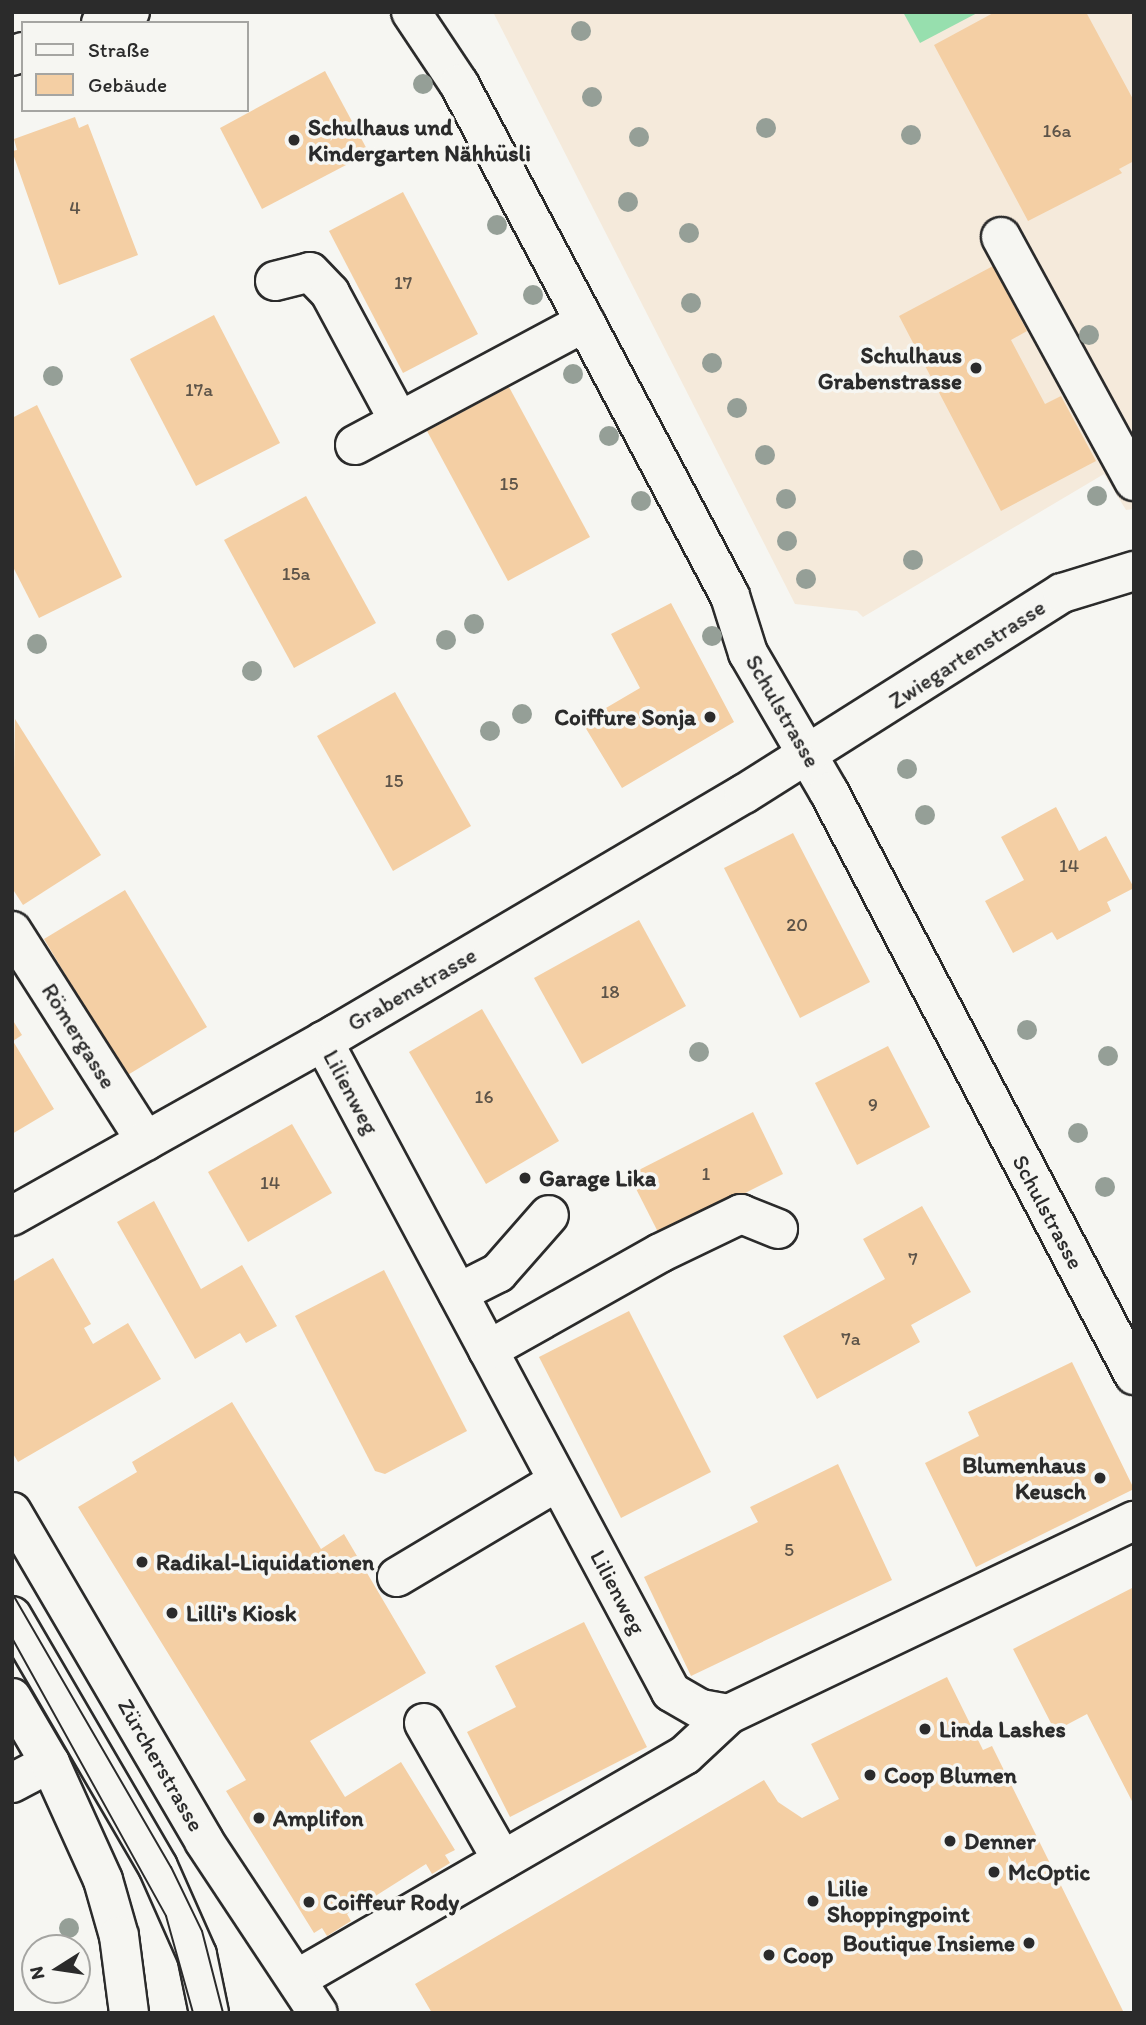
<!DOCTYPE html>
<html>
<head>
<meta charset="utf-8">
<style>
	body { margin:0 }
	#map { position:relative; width:1146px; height:2025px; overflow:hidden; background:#f6f6f2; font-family:Itim,sans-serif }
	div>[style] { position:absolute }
	.built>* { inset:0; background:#f5eadb }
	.green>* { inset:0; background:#97dfae }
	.building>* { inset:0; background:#f4cfa4 }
	.roads { filter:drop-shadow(2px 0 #2b2b2b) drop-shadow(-2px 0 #2b2b2b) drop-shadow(0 2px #2b2b2b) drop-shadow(0 -2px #2b2b2b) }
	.minor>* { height:38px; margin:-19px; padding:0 19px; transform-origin:19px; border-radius:19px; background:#f6f6f2 }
	.major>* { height:38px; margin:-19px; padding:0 19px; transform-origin:19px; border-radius:19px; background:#f6f6f2 }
	.tram>* { height:2px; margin:-1px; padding:0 1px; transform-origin:1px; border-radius:1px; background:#2b2b2b }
	.trees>* { width:20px; height:20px; margin:-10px; border-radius:50%; background:#959f97 }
	.dots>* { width:19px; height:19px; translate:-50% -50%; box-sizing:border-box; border:4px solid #f6f6f2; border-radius:50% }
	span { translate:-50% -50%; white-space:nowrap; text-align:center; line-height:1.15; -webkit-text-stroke:7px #f6f6f2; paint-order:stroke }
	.number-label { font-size:19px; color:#5d5449 }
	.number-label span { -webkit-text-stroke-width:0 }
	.poi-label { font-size:23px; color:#2b2b2b; font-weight:700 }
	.left { translate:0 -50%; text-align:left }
	.right { translate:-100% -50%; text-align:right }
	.street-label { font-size:23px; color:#2b2b2b }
	.frame { position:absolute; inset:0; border:14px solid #2b2b2b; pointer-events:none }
	.legend { position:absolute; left:21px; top:21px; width:228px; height:91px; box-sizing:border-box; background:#f6f6f2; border:2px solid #a5a5a2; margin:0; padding:9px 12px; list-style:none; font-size:21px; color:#2b2b2b }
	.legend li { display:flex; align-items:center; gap:14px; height:35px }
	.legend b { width:35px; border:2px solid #a5a5a2 }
	.north { position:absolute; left:21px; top:1934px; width:70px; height:70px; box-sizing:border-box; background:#f6f6f2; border:2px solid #a5a5a2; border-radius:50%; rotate:258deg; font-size:19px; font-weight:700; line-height:28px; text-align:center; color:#2b2b2b }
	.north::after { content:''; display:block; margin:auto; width:24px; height:32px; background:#2b2b2b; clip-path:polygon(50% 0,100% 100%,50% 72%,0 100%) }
</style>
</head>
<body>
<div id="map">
	<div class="built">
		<i style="clip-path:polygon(493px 12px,1134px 12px,1134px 509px,1126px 510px,1104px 474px,863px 617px,857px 611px,795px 604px)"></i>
	</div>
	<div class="green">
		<i style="clip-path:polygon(903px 12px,979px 12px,920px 43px)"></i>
	</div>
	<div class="building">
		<i style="clip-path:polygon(995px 12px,1086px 12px,1134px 101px,1134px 161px,1119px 169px,1122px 173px,1028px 221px,934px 45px)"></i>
		<i style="clip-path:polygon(325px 71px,369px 153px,262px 209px,220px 128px)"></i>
		<i style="clip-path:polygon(75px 117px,79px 128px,88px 124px,138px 255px,59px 285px,12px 151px,17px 150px,14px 139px)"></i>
		<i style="clip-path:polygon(403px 192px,478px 334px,403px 373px,329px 231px)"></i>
		<i style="clip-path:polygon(993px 266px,1027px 331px,1011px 340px,1045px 404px,1061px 396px,1096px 461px,1001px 511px,899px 316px)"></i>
		<i style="clip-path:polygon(214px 315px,280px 443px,196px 486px,130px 359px)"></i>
		<i style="clip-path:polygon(509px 387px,590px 537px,508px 581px,427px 431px)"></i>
		<i style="clip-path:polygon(37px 405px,122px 577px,39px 618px,12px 565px,12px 418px)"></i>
		<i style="clip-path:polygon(306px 496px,376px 623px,294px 668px,224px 540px)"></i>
		<i style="clip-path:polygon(671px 603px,734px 722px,622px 788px,582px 722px,640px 688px,611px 634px)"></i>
		<i style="clip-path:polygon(395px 692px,471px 826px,393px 871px,317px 736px)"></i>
		<i style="clip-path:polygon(15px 719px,101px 855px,23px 905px,12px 888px)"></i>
		<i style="clip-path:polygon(1056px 807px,1079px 851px,1106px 836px,1134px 888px,1107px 902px,1111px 911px,1057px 940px,1052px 932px,1013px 953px,985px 901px,1024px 880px,1001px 837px)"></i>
		<i style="clip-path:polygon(793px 833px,870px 982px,800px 1018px,724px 868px)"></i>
		<i style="clip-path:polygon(125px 890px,207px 1027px,126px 1076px,44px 939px)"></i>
		<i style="clip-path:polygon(639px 920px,686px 1006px,582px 1064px,534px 978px)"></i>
		<i style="clip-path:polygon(482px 1009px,559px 1141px,486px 1184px,409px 1052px)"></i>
		<i style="clip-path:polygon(12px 1019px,22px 1035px,13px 1041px,54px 1109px,12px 1134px)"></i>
		<i style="clip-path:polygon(888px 1046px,930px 1127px,857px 1165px,815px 1083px)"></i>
		<i style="clip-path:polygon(753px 1112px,783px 1174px,660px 1236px,629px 1175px)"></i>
		<i style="clip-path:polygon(292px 1124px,332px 1193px,248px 1242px,208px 1172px)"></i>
		<i style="clip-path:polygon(154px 1201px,201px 1289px,242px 1265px,277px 1326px,246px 1343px,240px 1333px,195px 1359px,117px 1222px)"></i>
		<i style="clip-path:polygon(922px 1206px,971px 1292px,911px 1325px,920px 1342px,817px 1399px,783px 1336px,885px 1279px,863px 1239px)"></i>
		<i style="clip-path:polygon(53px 1258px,91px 1324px,84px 1328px,93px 1344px,128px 1323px,161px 1379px,18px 1462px,12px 1452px,12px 1282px)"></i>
		<i style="clip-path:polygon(384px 1270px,467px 1431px,385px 1474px,375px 1471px,295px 1316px)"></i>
		<i style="clip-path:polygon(629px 1311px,711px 1472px,621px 1518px,539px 1357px)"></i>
		<i style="clip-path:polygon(1072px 1362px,1134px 1489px,976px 1567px,925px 1463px,979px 1436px,968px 1412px)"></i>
		<i style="clip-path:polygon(232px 1402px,321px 1549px,344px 1534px,426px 1673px,310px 1741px,345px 1797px,401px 1762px,455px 1850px,445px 1855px,450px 1863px,432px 1874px,426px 1864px,347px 1914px,351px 1921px,327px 1936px,322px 1928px,314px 1933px,226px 1791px,246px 1780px,78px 1507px,137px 1472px,132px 1462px)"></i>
		<i style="clip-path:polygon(838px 1464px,892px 1580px,691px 1676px,644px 1577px,758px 1522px,750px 1507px)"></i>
		<i style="clip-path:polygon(1134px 1587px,1134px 1805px,1087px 1714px,1055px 1731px,1013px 1649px)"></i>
		<i style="clip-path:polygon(584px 1622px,647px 1747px,510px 1817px,467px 1732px,516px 1707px,495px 1666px)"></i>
		<i style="clip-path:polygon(947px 1677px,983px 1750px,992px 1746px,1124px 2013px,432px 2013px,415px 1984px,764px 1780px,778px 1802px,802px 1818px,839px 1799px,811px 1744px)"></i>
	</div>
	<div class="roads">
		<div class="minor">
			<i style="left:411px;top:12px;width:87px;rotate:56.3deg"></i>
			<i style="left:459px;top:84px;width:579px;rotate:62.11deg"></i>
			<i style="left:730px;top:596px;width:60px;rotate:72.5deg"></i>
			<i style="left:748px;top:653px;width:161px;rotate:59.8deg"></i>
			<i style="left:829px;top:792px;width:658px;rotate:62.38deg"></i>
			<i style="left:101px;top:23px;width:31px;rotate:-21deg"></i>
			<i style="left:12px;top:56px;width:12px;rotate:-20deg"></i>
			<i style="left:1001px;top:237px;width:278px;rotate:61.4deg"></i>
			<i style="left:275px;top:281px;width:36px;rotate:-14deg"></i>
			<i style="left:310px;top:272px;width:29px;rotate:46deg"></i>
			<i style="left:330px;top:293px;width:145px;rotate:61.7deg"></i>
			<i style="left:355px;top:445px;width:261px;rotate:-28.1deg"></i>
			<i style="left:12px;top:931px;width:249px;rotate:57.5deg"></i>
			<i style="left:323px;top:1041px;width:738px;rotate:61.87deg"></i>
			<i style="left:671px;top:1692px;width:34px;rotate:30deg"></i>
			<i style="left:701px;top:1709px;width:28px;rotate:10deg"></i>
			<i style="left:729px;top:1714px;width:449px;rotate:-25.5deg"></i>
			<i style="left:12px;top:1216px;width:372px;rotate:-29.3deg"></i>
			<i style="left:336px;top:1034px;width:473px;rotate:-30.5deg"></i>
			<i style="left:744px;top:794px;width:376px;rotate:-32.3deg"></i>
			<i style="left:1062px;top:593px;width:75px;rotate:-17deg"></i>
			<i style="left:458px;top:1293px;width:45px;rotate:-26.6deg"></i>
			<i style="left:498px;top:1273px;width:77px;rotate:-48.7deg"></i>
			<i style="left:488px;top:1350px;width:197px;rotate:-29.4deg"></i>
			<i style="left:660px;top:1253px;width:90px;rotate:-25.7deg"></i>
			<i style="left:741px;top:1214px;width:40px;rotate:22deg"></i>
			<i style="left:397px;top:1577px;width:187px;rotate:-30.8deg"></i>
			<i style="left:12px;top:1616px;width:290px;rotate:59.8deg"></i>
			<i style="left:158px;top:1867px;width:96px;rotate:66.1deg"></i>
			<i style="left:197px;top:1955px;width:59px;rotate:78.3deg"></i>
			<i style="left:424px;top:1723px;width:158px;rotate:60.3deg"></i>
			<i style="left:12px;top:1783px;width:43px;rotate:-27.8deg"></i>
			<i style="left:297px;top:1979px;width:448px;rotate:-30deg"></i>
			<i style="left:685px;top:1755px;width:60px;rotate:-43deg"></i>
		</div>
		<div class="major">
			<i style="left:12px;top:1512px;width:381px;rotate:59.7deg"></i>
			<i style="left:204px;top:1841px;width:206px;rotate:56.5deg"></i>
			<i style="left:12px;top:1698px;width:75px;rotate:59.7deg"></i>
			<i style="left:50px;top:1763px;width:128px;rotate:65.6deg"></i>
			<i style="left:103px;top:1880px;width:58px;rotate:74.1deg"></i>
			<i style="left:119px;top:1936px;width:78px;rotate:82.6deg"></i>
		</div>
	</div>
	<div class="tram">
		<i style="left:12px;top:1593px;width:317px;rotate:59.9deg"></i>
		<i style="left:171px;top:1867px;width:71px;rotate:64.2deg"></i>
		<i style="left:202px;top:1931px;width:85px;rotate:75.6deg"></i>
		<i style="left:12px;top:1638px;width:318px;rotate:61deg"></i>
		<i style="left:166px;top:1916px;width:101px;rotate:74.4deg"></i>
	</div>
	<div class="trees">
		<i style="left:581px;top:31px"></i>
		<i style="left:423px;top:84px"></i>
		<i style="left:592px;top:97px"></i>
		<i style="left:766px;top:128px"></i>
		<i style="left:911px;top:135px"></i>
		<i style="left:639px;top:137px"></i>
		<i style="left:461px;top:154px"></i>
		<i style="left:628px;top:202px"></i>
		<i style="left:497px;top:225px"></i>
		<i style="left:689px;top:233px"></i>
		<i style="left:533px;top:295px"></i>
		<i style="left:691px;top:303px"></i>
		<i style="left:1089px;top:335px"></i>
		<i style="left:712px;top:363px"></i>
		<i style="left:573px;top:374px"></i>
		<i style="left:53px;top:376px"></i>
		<i style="left:737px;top:408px"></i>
		<i style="left:609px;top:436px"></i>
		<i style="left:765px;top:455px"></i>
		<i style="left:1097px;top:496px"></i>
		<i style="left:786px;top:499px"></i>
		<i style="left:641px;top:501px"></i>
		<i style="left:787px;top:541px"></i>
		<i style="left:913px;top:560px"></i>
		<i style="left:806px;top:579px"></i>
		<i style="left:474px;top:624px"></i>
		<i style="left:712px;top:636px"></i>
		<i style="left:446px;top:640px"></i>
		<i style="left:37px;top:644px"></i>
		<i style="left:252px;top:671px"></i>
		<i style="left:522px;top:714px"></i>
		<i style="left:490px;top:731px"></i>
		<i style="left:907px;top:769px"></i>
		<i style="left:925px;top:815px"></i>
		<i style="left:1027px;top:1030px"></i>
		<i style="left:699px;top:1052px"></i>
		<i style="left:1108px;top:1056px"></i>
		<i style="left:1078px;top:1133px"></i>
		<i style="left:1105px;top:1187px"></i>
		<i style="left:69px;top:1928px"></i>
	</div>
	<div class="dots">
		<i style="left:294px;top:140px;background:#2b2b2b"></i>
		<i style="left:976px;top:368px;background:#2b2b2b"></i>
		<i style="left:710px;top:717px;background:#2b2b2b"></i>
		<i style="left:525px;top:1178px;background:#2b2b2b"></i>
		<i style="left:1100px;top:1478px;background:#2b2b2b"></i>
		<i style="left:142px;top:1562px;background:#2b2b2b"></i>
		<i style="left:172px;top:1613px;background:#2b2b2b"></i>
		<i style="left:925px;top:1729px;background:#2b2b2b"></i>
		<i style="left:870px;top:1775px;background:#2b2b2b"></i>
		<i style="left:259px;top:1818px;background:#2b2b2b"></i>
		<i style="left:950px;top:1841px;background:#2b2b2b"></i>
		<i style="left:994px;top:1872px;background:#2b2b2b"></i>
		<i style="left:813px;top:1901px;background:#2b2b2b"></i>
		<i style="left:309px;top:1902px;background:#2b2b2b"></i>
		<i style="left:1029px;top:1943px;background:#2b2b2b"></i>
		<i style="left:769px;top:1955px;background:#2b2b2b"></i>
	</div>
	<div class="number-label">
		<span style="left:1057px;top:131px">16a</span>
		<span style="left:75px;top:208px">4</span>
		<span style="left:403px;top:283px">17</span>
		<span style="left:199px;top:390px">17a</span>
		<span style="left:509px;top:484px">15</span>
		<span style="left:296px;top:574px">15a</span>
		<span style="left:394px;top:781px">15</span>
		<span style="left:1069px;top:866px">14</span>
		<span style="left:797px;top:925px">20</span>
		<span style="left:610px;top:992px">18</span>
		<span style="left:484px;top:1097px">16</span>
		<span style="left:873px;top:1105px">9</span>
		<span style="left:706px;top:1174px">1</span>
		<span style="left:270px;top:1183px">14</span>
		<span style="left:913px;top:1259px">7</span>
		<span style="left:851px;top:1339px">7a</span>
		<span style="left:789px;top:1550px">5</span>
	</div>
	<div class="poi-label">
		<span class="left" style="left:308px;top:140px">Schulhaus und<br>Kindergarten Nähhüsli</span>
		<span class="right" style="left:962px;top:368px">Schulhaus<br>Grabenstrasse</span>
		<span class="right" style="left:696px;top:717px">Coiffure Sonja</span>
		<span class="left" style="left:539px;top:1178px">Garage Lika</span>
		<span class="right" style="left:1086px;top:1478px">Blumenhaus<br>Keusch</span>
		<span class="left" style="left:156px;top:1562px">Radikal-Liquidationen</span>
		<span class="left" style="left:186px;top:1613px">Lilli's Kiosk</span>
		<span class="left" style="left:939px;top:1729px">Linda Lashes</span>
		<span class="left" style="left:884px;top:1775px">Coop Blumen</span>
		<span class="left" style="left:273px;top:1818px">Amplifon</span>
		<span class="left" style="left:964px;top:1841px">Denner</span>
		<span class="left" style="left:1008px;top:1872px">McOptic</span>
		<span class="left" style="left:827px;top:1901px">Lilie<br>Shoppingpoint</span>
		<span class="left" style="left:323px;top:1902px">Coiffeur Rody</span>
		<span class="right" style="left:1015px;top:1943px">Boutique Insieme</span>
		<span class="left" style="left:783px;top:1955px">Coop</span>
	</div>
	<div class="street-label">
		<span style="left:967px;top:654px;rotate:-33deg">Zwiegartenstrasse</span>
		<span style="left:783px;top:711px;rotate:60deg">Schulstrasse</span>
		<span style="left:412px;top:989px;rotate:-30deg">Grabenstrasse</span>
		<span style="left:79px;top:1036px;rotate:58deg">Römergasse</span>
		<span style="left:351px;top:1092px;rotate:62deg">Lilienweg</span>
		<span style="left:1048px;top:1212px;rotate:62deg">Schulstrasse</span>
		<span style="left:618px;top:1592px;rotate:62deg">Lilienweg</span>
		<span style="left:161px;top:1765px;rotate:60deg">Zürcherstrasse</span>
	</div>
	<div class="frame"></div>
	<ul class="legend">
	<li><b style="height:9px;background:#f6f6f2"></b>Straße</li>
	<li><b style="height:19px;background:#f4cfa4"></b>Gebäude</li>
	</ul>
	<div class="north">N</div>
</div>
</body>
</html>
